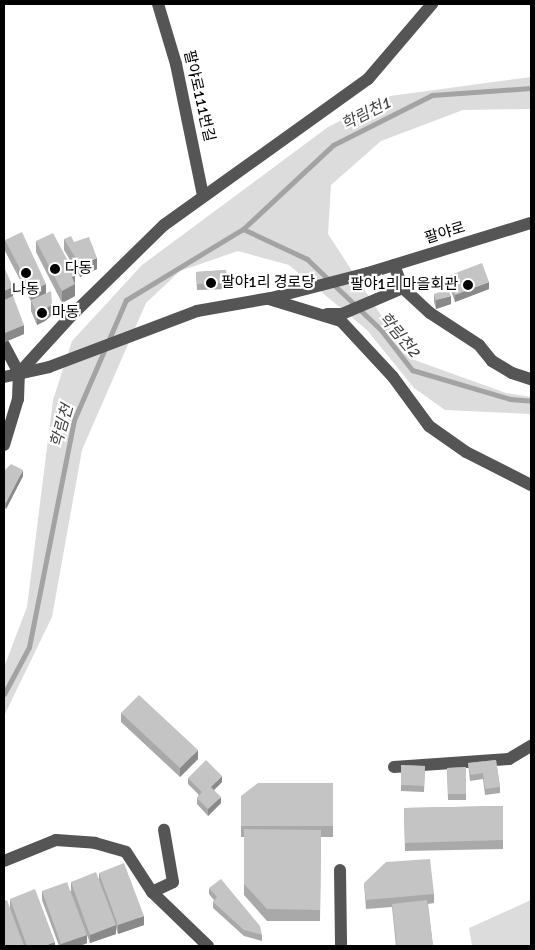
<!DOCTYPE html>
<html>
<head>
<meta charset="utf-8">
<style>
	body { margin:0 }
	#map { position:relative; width:535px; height:950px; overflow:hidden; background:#fff; font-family:Signika,"Noto Sans KR",sans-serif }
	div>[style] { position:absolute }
	.green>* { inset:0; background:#dcdcdc }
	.stream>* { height:5px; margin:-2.5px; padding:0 2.5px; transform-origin:2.5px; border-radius:2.5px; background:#a3a3a3 }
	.minor>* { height:12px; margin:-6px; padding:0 6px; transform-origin:6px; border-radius:6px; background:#555 }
	.wall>* { inset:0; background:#a9a9a9 }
	.shaded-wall>* { inset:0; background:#898989 }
	.building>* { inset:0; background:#c4c4c4 }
	.dots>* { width:14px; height:14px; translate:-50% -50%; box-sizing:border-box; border:2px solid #fff; border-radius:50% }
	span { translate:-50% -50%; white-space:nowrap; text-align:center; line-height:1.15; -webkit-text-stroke:4.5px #fff; paint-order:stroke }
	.street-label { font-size:15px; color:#000 }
	.poi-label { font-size:15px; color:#000 }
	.left { translate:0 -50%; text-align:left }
	.right { translate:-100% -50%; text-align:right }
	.water-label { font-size:16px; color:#444; font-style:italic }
	.frame { position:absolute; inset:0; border:5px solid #000; pointer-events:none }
</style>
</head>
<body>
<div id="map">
	<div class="green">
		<i style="clip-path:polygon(531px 77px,531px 109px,463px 110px,381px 141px,331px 185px,328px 234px,409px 358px,506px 393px,531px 397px,531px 414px,445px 410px,414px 388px,367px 330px,289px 265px,238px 251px,180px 271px,146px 303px,82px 450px,52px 617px,4px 716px,4px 667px,27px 607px,53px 400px,72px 341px,142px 265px,328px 127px,390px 96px)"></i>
		<i style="clip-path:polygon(531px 900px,531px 946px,472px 946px,469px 928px)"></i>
	</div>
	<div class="stream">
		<i style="left:243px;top:229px;width:71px;rotate:25.1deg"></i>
		<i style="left:307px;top:259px;width:103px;rotate:43.8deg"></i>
		<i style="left:381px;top:330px;width:51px;rotate:52.2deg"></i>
		<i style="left:412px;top:370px;width:102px;rotate:16.5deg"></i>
		<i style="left:510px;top:399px;width:21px;rotate:5deg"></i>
		<i style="left:4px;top:694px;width:53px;rotate:-62deg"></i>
		<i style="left:29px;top:647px;width:231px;rotate:-78.8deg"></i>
		<i style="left:74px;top:420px;width:131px;rotate:-66.6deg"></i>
		<i style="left:126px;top:300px;width:137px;rotate:-31.3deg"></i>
		<i style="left:243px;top:229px;width:123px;rotate:-43deg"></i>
		<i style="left:333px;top:145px;width:111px;rotate:-26.8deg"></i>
		<i style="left:432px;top:95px;width:99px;rotate:-4deg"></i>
	</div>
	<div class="minor">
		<i style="left:158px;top:4px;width:63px;rotate:73.3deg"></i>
		<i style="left:176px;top:64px;width:135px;rotate:78.4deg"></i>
		<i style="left:394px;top:265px;width:25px;rotate:69deg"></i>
		<i style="left:403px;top:288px;width:37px;rotate:43deg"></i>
		<i style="left:430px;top:313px;width:59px;rotate:33.1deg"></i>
		<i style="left:479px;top:345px;width:21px;rotate:51deg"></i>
		<i style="left:492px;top:361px;width:23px;rotate:31deg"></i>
		<i style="left:512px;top:373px;width:20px;rotate:18deg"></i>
		<i style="left:269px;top:299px;width:75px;rotate:17deg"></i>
		<i style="left:341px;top:321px;width:76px;rotate:47.1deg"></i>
		<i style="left:393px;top:377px;width:61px;rotate:53.7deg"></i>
		<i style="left:429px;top:426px;width:45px;rotate:35.1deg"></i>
		<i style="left:466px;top:452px;width:73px;rotate:26.9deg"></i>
		<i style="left:327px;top:314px;width:15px"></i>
		<i style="left:342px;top:314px;width:66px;rotate:-23.1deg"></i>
		<i style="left:4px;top:345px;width:32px;rotate:62deg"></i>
		<i style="left:19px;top:373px;width:77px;rotate:-47.6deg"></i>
		<i style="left:71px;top:316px;width:130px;rotate:-44.4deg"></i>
		<i style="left:164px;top:225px;width:251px;rotate:-35.6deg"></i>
		<i style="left:368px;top:79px;width:99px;rotate:-49.5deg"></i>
		<i style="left:4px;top:377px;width:46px;rotate:-12.5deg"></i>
		<i style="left:49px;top:367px;width:158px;rotate:-20.7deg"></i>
		<i style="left:197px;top:311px;width:75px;rotate:-10deg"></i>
		<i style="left:271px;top:298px;width:100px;rotate:-14.5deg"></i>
		<i style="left:368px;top:273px;width:170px;rotate:-17.1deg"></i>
		<i style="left:4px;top:445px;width:48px;rotate:-73.1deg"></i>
		<i style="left:18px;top:399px;width:26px;rotate:-88deg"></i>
		<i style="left:394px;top:767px;width:115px;rotate:-4deg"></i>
		<i style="left:509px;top:759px;width:26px;rotate:-31deg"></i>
		<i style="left:4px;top:861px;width:56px;rotate:-22deg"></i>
		<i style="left:56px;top:840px;width:39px;rotate:4deg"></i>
		<i style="left:95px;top:843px;width:32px;rotate:16deg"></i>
		<i style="left:126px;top:852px;width:48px;rotate:57deg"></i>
		<i style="left:152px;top:892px;width:78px;rotate:44deg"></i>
		<i style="left:340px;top:870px;width:76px;rotate:89.2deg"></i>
		<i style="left:152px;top:892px;width:23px;rotate:-25deg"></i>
		<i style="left:173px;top:882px;width:53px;rotate:-99.8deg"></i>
	</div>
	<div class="wall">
		<i style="clip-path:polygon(64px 239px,74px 242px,97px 269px,80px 277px,64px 250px)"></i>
		<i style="clip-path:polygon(5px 240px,46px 293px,52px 315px,45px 321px,37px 325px,31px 311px,31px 301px,5px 251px)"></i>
		<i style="clip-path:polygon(36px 241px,75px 274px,75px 296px,62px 303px,36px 252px)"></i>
		<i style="clip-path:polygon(4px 267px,24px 334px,5px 342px,4px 337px)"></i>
		<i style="clip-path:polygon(226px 270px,227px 289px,197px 290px,196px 272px)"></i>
		<i style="clip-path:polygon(448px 276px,489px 289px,455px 302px,448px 282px)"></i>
		<i style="clip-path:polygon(434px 294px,451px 304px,436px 309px,434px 302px)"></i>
		<i style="clip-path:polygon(4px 471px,23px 476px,6px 509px,4px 507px)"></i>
		<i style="clip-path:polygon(121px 713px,198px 759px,180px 777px,121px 722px)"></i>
		<i style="clip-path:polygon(496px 760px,500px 787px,500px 793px,485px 795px,483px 779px,470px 781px,468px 763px)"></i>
		<i style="clip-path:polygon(401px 765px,425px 766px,424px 792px,401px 791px)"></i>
		<i style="clip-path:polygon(466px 767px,466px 800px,448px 800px,447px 768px)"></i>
		<i style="clip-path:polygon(188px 778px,222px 782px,214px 790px,221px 803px,208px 816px,197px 804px,197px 798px,199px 795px,188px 784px)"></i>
		<i style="clip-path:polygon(333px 783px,333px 837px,321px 837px,320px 921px,267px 921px,244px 895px,244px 837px,241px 837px,241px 796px)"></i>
		<i style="clip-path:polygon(503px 806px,503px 849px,405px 851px,404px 808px)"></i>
		<i style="clip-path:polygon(99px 873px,144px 925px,118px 934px,116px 928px,116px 934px,90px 943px,87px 935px,87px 943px,80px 946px,59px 946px,42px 900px,42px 891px,71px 891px,71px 882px,99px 879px)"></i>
		<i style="clip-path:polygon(364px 883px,434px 894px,434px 903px,428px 904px,433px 946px,396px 946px,392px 907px,366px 909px)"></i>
		<i style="clip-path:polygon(209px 888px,262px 935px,262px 941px,244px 936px,213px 908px,213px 902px,214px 900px,209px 894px)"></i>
		<i style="clip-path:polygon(10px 899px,55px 946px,4px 946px,10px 907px)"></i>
	</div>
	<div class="shaded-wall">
		<i style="clip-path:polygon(97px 258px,97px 269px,80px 277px,80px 265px)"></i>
		<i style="clip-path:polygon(75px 274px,75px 296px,62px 303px,62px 291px,72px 277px)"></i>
		<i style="clip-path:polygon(489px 282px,489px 289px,455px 302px,455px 295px)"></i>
		<i style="clip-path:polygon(46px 284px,46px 295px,31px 301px,31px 290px)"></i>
		<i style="clip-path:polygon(13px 287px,13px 298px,4px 302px,4px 291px)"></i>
		<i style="clip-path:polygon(451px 296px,451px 304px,436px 309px,436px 300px)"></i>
		<i style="clip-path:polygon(52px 304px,52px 315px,45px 321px,37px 325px,37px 314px)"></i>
		<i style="clip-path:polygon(24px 325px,24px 334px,5px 342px,5px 333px)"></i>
		<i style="clip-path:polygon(23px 470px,23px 476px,6px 509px,6px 503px)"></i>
		<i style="clip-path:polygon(198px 750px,198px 759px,180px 777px,180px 768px)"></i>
		<i style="clip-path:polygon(222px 776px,222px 782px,211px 793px,211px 787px)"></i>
		<i style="clip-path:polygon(221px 797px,221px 803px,208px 816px,208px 809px)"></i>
		<i style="clip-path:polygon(144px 916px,144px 925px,118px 934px,118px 925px)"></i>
		<i style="clip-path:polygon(116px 925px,116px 934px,90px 943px,90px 935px)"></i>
		<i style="clip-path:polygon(87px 935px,87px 943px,80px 946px,61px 946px,61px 944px)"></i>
		<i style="clip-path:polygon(55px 942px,55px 946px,44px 946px)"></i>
	</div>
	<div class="building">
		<i style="clip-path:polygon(22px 232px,46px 284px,31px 290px,5px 240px)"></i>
		<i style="clip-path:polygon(53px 233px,75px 274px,72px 277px,75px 284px,62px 291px,36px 241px)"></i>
		<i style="clip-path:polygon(71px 236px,74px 242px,89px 237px,97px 258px,80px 265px,64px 239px)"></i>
		<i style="clip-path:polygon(482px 263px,489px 282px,455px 295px,448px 276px)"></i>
		<i style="clip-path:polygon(4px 267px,13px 287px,4px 291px)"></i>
		<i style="clip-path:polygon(226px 270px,227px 283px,197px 284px,196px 272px)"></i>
		<i style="clip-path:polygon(448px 289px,451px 296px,436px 300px,434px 294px)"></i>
		<i style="clip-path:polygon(51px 291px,52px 304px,45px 310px,37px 314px,31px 300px)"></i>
		<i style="clip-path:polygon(13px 296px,24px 325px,5px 333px,4px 328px,4px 300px)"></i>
		<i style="clip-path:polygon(11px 464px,23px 470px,6px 503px,4px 501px,4px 471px)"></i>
		<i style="clip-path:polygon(139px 695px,198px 750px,180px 768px,121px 713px)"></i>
		<i style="clip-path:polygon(206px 760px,222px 776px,211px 787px,221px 797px,208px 809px,197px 798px,202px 792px,188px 778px)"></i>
		<i style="clip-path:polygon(496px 760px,500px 787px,485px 789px,483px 773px,470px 775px,468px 763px)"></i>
		<i style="clip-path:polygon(401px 765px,425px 766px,424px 786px,401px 785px)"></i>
		<i style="clip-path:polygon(466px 767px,466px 794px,448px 794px,447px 768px)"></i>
		<i style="clip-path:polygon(258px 783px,333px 783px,333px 826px,241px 826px,241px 796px)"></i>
		<i style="clip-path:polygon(503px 806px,503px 840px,405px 843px,404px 808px)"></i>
		<i style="clip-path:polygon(244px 829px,321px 830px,320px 910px,267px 909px,244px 884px)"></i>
		<i style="clip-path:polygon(430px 859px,434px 894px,366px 900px,364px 883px,386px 862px)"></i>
		<i style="clip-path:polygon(124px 863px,144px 916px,118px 925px,99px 873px)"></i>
		<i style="clip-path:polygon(96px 872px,116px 925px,90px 935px,71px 882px)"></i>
		<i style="clip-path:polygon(221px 879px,260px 926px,262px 935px,244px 930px,213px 902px,217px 897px,209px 888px)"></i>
		<i style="clip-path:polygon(67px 882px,87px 935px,61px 944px,42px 891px)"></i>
		<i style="clip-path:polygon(35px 889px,55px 942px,44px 946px,27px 946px,10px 899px)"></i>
		<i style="clip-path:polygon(7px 900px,24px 946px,4px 946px,4px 901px)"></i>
		<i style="clip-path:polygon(427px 900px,433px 946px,397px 946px,392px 904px)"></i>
	</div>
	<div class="dots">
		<i style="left:55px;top:269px;background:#000"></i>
		<i style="left:26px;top:273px;background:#000"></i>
		<i style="left:211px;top:283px;background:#000"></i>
		<i style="left:468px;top:285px;background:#000"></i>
		<i style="left:42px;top:313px;background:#000"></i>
	</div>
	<div class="street-label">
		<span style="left:199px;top:96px;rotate:77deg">팔야로111번길</span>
		<span style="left:445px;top:233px;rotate:-17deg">팔야로</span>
	</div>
	<div class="poi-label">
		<span class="left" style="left:65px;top:269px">다동</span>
		<span class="left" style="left:221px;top:283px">팔야1리 경로당</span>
		<span class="right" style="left:458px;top:285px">팔야1리 마을회관</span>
		<span style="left:26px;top:290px">나동</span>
		<span class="left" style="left:52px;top:313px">마동</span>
	</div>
	<div class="water-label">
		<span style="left:366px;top:114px;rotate:-27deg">학림천1</span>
		<span style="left:399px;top:335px;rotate:50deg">학림천2</span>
		<span style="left:62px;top:426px;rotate:-74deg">학림천</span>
	</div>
	<div class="frame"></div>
</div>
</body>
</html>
